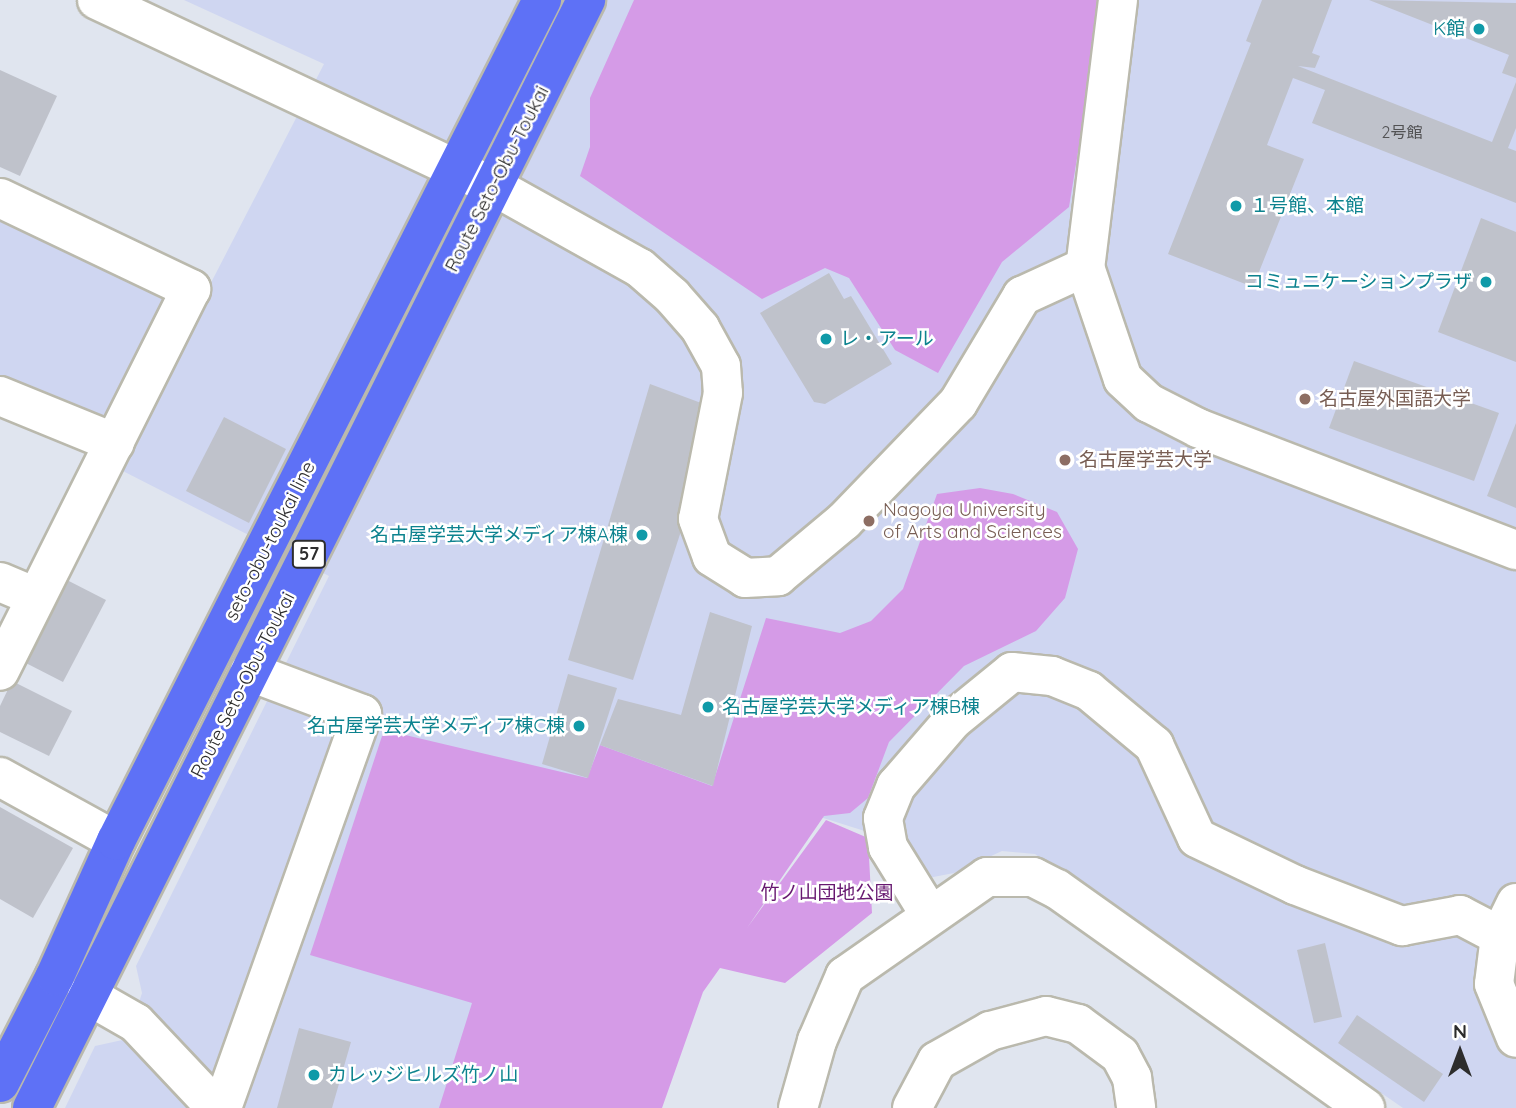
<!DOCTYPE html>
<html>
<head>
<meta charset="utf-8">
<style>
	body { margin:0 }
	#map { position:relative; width:1516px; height:1108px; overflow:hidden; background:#e0e5ef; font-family:Quicksand,"Noto Sans JP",sans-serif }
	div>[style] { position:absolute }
	.education>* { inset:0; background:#cfd6f1 }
	.green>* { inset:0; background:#d59be7 }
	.building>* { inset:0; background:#bfc2cb }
	.roads { filter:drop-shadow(2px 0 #bab9ad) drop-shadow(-2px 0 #bab9ad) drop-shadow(0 2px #bab9ad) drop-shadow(0 -2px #bab9ad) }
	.minor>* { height:38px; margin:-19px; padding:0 19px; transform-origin:19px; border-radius:19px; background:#fff }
	.major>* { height:38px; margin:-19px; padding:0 19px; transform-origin:19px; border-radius:19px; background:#5e71f6 }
	.dots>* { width:19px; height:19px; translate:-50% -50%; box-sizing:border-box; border:4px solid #fff; border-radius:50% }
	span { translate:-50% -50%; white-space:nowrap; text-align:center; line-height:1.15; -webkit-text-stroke:5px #fff; paint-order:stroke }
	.number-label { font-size:16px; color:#525254 }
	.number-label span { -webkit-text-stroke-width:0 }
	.shield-label span { padding:2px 5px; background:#fff; border:2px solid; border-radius:5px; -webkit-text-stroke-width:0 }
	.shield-label { font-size:18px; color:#2d2d2d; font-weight:700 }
	.culture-label { font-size:19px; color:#0d838f }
	.right { translate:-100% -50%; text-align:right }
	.left { translate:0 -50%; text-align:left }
	.street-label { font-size:19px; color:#2d2d2d }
	.education-label { font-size:19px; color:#785e54 }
	.park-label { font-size:19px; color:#671870 }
	.north { position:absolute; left:1425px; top:1017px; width:70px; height:70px; -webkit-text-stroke:5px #fff; paint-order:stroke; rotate:0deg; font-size:19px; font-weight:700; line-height:28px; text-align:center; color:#2d2d2d }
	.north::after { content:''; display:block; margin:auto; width:24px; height:32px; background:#2d2d2d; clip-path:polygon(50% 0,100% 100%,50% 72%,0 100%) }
</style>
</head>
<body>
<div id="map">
	<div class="education">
		<i style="clip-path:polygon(184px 0,1516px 0,1516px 1108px,1403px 1108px,1035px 854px,1002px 851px,954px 873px,923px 879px,871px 833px,744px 793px,457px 1108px,65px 1108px,95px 1046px,127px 1039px,142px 993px,136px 966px,329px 576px,115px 467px,0 385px,0 210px,200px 304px,324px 64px)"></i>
	</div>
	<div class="green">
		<i style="clip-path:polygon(634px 0,1103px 0,1069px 207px,1002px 262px,938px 373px,895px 350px,849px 278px,825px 268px,762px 299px,580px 176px,590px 147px,590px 98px)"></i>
		<i style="clip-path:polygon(980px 488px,1013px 494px,1057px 512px,1078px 549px,1065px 598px,1036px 631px,964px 666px,889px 742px,868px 798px,850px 813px,824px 816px,747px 928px,826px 820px,868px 838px,872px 913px,785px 983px,720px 968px,703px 992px,662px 1108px,439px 1108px,472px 1003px,310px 955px,384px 730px,587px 778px,600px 745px,712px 786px,766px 618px,840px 633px,871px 621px,903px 589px,937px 494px)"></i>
	</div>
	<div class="building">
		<i style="clip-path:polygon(1262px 0,1332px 0,1312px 53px,1320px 56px,1315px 68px,1298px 66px,1492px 142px,1516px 82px,1516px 128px,1508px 148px,1516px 151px,1516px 203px,1312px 123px,1325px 90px,1293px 78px,1267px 145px,1304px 159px,1253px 287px,1168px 254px,1251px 43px,1246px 41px)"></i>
		<i style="clip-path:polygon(1369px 0,1516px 3px,1516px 78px,1502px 73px,1509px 55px)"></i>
		<i style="clip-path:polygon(0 70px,57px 96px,20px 176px,0 167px)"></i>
		<i style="clip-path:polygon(1481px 218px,1516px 232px,1516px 362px,1438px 332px)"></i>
		<i style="clip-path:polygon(829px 273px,844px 299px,851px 296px,892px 364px,825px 404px,814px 402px,760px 313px)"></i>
		<i style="clip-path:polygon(1354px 361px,1499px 413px,1474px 481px,1329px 428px)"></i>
		<i style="clip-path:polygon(650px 384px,720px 410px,633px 680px,568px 660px)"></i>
		<i style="clip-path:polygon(224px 417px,286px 449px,249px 523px,186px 491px)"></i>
		<i style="clip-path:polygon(1516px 423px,1516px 508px,1487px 496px)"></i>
		<i style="clip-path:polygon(63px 578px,106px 600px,63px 682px,20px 660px)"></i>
		<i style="clip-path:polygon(710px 612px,752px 626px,713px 786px,600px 745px,618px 699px,681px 715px)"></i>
		<i style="clip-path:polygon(568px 674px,617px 688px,588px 778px,542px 764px)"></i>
		<i style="clip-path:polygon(12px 681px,72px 711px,49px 756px,0 732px,0 706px)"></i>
		<i style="clip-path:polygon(0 807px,73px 848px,33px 918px,0 899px)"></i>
		<i style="clip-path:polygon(1325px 943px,1342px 1017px,1314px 1023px,1297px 950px)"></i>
		<i style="clip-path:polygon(1357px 1015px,1443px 1074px,1424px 1102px,1338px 1043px)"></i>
		<i style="clip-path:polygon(299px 1028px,351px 1042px,332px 1108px,277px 1108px)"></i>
	</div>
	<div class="roads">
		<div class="minor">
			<i style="left:97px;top:0;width:440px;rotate:25.2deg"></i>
			<i style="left:495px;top:187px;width:166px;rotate:29.2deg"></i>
			<i style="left:640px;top:268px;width:43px;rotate:41.2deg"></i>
			<i style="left:672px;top:296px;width:43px;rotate:48.8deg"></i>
			<i style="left:700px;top:328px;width:43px;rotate:61.1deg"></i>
			<i style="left:721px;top:366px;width:27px;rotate:86deg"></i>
			<i style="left:723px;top:393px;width:128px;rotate:101.2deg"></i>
			<i style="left:698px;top:519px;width:40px;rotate:69.8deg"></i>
			<i style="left:712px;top:557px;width:39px;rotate:32deg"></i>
			<i style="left:745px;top:578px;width:33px;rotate:-3deg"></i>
			<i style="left:778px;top:576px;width:86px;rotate:-39.8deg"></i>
			<i style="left:844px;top:521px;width:164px;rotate:-46deg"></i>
			<i style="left:958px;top:403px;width:125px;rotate:-59.1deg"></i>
			<i style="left:1022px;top:296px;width:69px;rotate:-24.7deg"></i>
			<i style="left:1118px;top:0;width:269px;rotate:97deg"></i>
			<i style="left:1085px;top:267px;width:118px;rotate:71.3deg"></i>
			<i style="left:1123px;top:379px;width:35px;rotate:43deg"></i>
			<i style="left:1149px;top:403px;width:55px;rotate:27deg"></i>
			<i style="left:1198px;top:428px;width:341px;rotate:21deg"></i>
			<i style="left:0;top:198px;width:212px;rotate:25.5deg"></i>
			<i style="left:191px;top:289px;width:427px;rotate:116.6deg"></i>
			<i style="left:0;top:396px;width:124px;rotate:22.2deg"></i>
			<i style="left:0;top:582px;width:38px;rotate:23deg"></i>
			<i style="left:0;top:777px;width:132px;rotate:28.9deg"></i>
			<i style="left:1516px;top:903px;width:37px;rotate:116deg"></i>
			<i style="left:1500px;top:936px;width:48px;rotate:97.1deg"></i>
			<i style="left:1494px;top:984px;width:58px;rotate:67.8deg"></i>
			<i style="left:930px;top:915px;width:80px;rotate:-121.7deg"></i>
			<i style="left:888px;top:847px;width:29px;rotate:-100deg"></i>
			<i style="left:883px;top:818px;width:35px;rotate:-68deg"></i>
			<i style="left:896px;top:786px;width:87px;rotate:-49.2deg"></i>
			<i style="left:953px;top:720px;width:76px;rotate:-39.1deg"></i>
			<i style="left:1012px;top:672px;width:40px;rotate:5.7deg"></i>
			<i style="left:1052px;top:676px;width:40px;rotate:22deg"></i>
			<i style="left:1089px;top:691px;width:85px;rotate:39.7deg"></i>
			<i style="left:1154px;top:745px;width:102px;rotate:65.2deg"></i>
			<i style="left:1197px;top:838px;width:109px;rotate:25.6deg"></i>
			<i style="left:1295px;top:885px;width:115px;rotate:21deg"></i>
			<i style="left:1402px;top:926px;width:59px;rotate:-10.7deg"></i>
			<i style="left:1460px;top:915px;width:45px;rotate:27.7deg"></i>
			<i style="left:87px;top:995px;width:56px;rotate:29.7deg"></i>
			<i style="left:136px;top:1023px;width:117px;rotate:46.7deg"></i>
			<i style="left:222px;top:1108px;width:418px;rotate:-70.4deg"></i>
			<i style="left:362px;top:714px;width:120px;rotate:-159.4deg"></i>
			<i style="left:798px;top:1108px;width:70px;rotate:-74.2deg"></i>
			<i style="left:817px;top:1041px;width:71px;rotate:-66.7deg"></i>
			<i style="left:845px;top:976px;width:173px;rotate:-34.9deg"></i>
			<i style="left:987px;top:877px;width:46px"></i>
			<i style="left:1033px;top:877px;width:27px;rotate:27deg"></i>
			<i style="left:1057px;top:889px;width:378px;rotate:35.4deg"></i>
			<i style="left:912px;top:1108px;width:53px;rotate:-62deg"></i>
			<i style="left:937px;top:1061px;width:61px;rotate:-29.5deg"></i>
			<i style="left:990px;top:1031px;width:58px;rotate:-15deg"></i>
			<i style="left:1046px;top:1016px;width:33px;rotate:14deg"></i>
			<i style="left:1078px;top:1024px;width:52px;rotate:36.4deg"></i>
			<i style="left:1120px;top:1055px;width:26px;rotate:62deg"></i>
			<i style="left:1132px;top:1078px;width:30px;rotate:82deg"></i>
		</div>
		<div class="major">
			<i style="left:0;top:1083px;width:120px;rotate:-62.8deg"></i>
			<i style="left:55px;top:976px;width:148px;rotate:-65.7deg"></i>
			<i style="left:116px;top:841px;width:943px;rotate:-63.14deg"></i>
			<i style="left:32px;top:1108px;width:1239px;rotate:-63.43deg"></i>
		</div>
	</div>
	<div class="dots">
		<i style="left:1479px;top:29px;background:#0f9aa8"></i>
		<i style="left:1236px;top:206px;background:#0f9aa8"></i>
		<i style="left:1486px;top:282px;background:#0f9aa8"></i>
		<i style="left:826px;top:339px;background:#0f9aa8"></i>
		<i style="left:1305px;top:399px;background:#8d6e63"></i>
		<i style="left:1065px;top:460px;background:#8d6e63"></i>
		<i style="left:869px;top:521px;background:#8d6e63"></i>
		<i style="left:642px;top:535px;background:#0f9aa8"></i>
		<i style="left:708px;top:707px;background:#0f9aa8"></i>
		<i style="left:579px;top:726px;background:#0f9aa8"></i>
		<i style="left:314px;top:1075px;background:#0f9aa8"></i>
	</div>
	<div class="number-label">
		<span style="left:1402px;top:132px">2号館</span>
	</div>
	<div class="shield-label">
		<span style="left:309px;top:554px">57</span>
	</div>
	<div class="culture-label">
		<span class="right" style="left:1465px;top:29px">K館</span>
		<span class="left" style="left:1250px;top:206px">１号館、本館</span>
		<span class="right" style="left:1472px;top:282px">コミュニケーションプラザ</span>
		<span class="left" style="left:840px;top:339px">レ・アール</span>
		<span class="right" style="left:628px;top:535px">名古屋学芸大学メディア棟A棟</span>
		<span class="left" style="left:722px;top:707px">名古屋学芸大学メディア棟B棟</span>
		<span class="right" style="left:565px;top:726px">名古屋学芸大学メディア棟C棟</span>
		<span class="left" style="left:328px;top:1075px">カレッジヒルズ竹ノ山</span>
	</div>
	<div class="street-label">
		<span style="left:497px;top:179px;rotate:-63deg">Route Seto-Obu-Toukai</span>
		<span style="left:270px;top:541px;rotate:-63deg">seto-obu-toukai line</span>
		<span style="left:243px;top:685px;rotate:-63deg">Route Seto-Obu-Toukai</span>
	</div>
	<div class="education-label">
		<span class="left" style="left:1319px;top:399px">名古屋外国語大学</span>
		<span class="left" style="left:1079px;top:460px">名古屋学芸大学</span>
		<span class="left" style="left:883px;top:521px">Nagoya University<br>of Arts and Sciences</span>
	</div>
	<div class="park-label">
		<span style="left:827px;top:893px">竹ノ山団地公園</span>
	</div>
	<div class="north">N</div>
</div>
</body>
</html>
